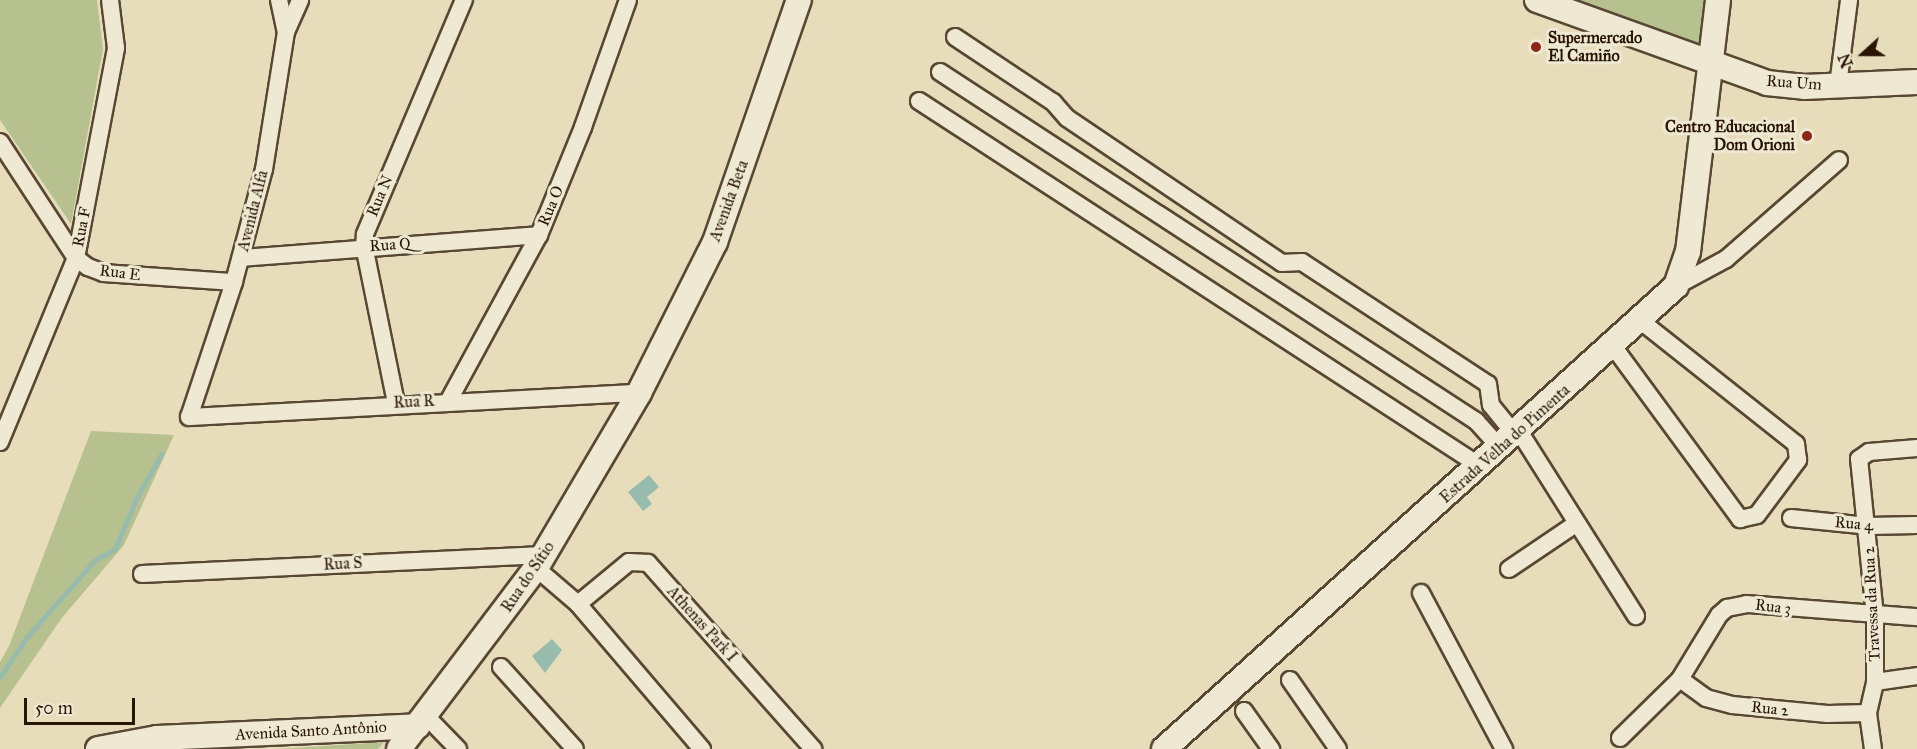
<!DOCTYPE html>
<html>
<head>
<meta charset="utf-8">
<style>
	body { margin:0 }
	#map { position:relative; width:1917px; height:749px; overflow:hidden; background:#e7ddbb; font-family:"IM FELL Great Primer",serif }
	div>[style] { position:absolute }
	.green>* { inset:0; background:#b7c08f }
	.water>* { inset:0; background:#97bcad }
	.stream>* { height:4.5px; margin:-2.25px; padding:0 2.25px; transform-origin:2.25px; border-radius:2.25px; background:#97bcad }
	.roads { filter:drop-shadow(2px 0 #584732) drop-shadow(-2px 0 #584732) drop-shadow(0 2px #584732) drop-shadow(0 -2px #584732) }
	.street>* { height:16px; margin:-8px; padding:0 8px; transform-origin:8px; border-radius:8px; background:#efe9d3 }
	.secondary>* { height:24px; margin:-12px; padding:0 12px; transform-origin:12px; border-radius:12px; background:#efe9d3 }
	.dots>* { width:16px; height:16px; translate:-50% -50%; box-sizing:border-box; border:3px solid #efe9d3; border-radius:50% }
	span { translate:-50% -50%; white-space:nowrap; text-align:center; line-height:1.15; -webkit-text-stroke:6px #efe9d3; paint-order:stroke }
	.poi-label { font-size:16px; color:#291504; font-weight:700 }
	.left { translate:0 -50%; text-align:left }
	.right { translate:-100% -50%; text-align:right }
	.street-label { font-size:16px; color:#291504 }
	.north { position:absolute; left:1833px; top:24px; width:60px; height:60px; -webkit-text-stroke:4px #efe9d3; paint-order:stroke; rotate:249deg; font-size:16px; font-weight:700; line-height:24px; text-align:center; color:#291504 }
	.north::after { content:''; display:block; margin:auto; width:21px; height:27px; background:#291504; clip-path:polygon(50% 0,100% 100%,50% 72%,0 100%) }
	.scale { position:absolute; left:24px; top:698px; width:111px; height:27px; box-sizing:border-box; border:3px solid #291504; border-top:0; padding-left:8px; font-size:18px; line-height:21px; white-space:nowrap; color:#291504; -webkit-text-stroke:4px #efe9d3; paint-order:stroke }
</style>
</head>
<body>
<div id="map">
	<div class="green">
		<i style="clip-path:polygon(0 0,97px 0,103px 49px,71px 224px,0 120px)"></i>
		<i style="clip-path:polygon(1569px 0,1711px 0,1705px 54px)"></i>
		<i style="clip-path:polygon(91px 431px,174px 435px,124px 545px,61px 619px,0 708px,0 662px,9px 646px)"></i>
		<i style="clip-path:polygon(384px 742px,378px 749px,278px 749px)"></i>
	</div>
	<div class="water">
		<i style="clip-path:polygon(649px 475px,659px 487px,647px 497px,652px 504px,643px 511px,628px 492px)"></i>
		<i style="clip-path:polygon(552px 639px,562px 650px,545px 673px,532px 656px)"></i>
	</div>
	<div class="stream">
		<i style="left:0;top:677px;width:48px;rotate:-56deg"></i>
		<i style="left:27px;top:637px;width:101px;rotate:-48.6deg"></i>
		<i style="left:94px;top:561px;width:24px;rotate:-30deg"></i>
		<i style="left:115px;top:549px;width:54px;rotate:-67.2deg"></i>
		<i style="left:136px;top:499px;width:51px;rotate:-60.4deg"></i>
	</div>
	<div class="roads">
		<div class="street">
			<i style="left:279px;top:0;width:33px;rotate:78deg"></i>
			<i style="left:286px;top:32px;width:139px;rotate:99.1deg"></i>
			<i style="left:264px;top:169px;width:117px;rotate:104.9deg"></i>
			<i style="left:234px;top:282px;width:142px;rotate:108.4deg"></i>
			<i style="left:189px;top:417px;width:451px;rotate:-3.1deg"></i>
			<i style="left:286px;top:32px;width:35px;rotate:-66deg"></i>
			<i style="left:955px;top:37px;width:118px;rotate:33.6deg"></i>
			<i style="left:1053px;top:102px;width:21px;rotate:49deg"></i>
			<i style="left:1067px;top:118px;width:259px;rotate:34deg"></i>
			<i style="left:1282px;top:263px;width:20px;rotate:-3deg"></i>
			<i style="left:1302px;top:262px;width:222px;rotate:33.3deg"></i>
			<i style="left:1488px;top:384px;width:21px;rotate:82deg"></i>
			<i style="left:1491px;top:405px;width:38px;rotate:51deg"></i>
			<i style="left:940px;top:72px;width:640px;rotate:33.07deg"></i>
			<i style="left:1476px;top:421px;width:36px;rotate:48deg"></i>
			<i style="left:1838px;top:85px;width:86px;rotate:-82.6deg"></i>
			<i style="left:919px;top:101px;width:669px;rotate:33.05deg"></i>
			<i style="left:0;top:142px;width:139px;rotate:56.8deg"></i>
			<i style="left:76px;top:258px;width:15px;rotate:37deg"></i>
			<i style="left:88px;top:267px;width:17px;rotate:21deg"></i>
			<i style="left:104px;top:273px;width:130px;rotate:4deg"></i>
			<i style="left:241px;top:258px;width:299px;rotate:-4.4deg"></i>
			<i style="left:1676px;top:286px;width:57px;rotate:-28.4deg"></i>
			<i style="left:1726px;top:259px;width:150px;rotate:-41.2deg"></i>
			<i style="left:1613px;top:346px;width:215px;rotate:53.7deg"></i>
			<i style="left:1740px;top:519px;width:17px;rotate:-13deg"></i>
			<i style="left:1757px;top:515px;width:69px;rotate:-53.3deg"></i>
			<i style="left:1798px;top:460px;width:16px;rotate:-97deg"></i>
			<i style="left:1796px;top:444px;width:198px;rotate:-141.6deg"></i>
			<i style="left:449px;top:400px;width:188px;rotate:-61.4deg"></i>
			<i style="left:539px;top:235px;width:117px;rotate:-67.8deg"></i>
			<i style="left:583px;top:127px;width:135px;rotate:-70.5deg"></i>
			<i style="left:396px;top:403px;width:160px;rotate:-101.5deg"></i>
			<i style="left:364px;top:246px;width:12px;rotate:-85deg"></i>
			<i style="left:365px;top:234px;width:254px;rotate:-67.1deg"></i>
			<i style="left:1519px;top:431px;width:219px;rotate:57.7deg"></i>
			<i style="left:0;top:442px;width:199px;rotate:-67.6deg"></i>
			<i style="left:76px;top:258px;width:214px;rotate:-79.2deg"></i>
			<i style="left:116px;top:48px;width:48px;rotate:-97.1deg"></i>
			<i style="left:1791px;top:518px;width:77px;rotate:5.9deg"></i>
			<i style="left:1868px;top:526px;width:49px;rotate:-1.2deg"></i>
			<i style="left:536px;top:568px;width:55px;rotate:40.6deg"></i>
			<i style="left:578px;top:604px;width:191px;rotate:49.5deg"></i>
			<i style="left:1509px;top:569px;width:82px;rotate:-34.1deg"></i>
			<i style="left:142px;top:574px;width:402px;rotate:-2.7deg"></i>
			<i style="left:1421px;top:593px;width:177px;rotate:62deg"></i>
			<i style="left:578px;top:604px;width:66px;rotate:-39.5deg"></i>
			<i style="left:629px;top:562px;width:19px;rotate:3deg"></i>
			<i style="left:648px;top:563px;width:249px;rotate:48.4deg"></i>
			<i style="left:501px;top:667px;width:110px;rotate:47.9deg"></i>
			<i style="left:1680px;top:679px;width:32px;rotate:36deg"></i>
			<i style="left:1706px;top:698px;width:27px;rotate:15deg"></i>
			<i style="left:1732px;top:705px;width:96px;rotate:5.4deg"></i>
			<i style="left:1828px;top:714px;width:40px;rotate:-1.4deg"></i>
			<i style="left:1290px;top:680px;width:84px;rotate:55.2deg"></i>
			<i style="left:1875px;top:682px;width:42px;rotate:-8.1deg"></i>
			<i style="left:1244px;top:711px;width:47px;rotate:54.6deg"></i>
			<i style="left:426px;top:716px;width:46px;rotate:45.9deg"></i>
			<i style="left:1620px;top:738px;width:84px;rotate:-44.5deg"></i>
			<i style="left:1680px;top:679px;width:75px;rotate:-58.6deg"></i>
			<i style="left:1719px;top:615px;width:11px;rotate:-41deg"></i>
			<i style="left:1727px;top:608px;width:20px;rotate:-11deg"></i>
			<i style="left:1747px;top:604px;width:170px;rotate:4.4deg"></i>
			<i style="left:1873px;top:749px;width:36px;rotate:-98deg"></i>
			<i style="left:1868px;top:713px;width:32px;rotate:-77deg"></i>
			<i style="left:1875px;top:682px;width:66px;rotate:-90deg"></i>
			<i style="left:1875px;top:616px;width:158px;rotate:-95.8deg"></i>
			<i style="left:1859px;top:459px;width:12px;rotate:-35deg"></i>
			<i style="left:1869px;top:452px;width:48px;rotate:-4.8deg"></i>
		</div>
		<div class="secondary">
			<i style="left:1537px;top:0;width:245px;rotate:19.8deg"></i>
			<i style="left:1767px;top:83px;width:37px;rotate:6deg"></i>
			<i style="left:1804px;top:87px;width:113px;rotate:-2.5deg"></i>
			<i style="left:98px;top:749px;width:60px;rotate:-10.6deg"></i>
			<i style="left:157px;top:738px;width:261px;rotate:-2.6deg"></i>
			<i style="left:399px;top:749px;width:227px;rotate:-52.9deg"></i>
			<i style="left:536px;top:568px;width:203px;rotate:-59.5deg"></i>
			<i style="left:639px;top:393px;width:169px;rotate:-63.3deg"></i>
			<i style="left:715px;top:242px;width:256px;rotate:-70.9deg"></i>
			<i style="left:1164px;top:749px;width:690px;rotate:-42.12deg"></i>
			<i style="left:1676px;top:286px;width:36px;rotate:-71deg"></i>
			<i style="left:1688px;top:252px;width:254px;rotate:-83.2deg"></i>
		</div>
	</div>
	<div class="dots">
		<i style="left:1536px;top:47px;background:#8f2418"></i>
		<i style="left:1807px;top:136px;background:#8f2418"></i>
	</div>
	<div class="poi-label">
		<span class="left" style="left:1548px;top:47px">Supermercado<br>El Camiño</span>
		<span class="right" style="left:1795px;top:136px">Centro Educacional<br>Dom Orioni</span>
	</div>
	<div class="street-label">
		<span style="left:1794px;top:83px;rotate:4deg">Rua Um</span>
		<span style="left:380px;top:196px;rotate:-67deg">Rua N</span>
		<span style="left:729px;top:201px;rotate:-70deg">Avenida Beta</span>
		<span style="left:551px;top:206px;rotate:-67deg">Rua O</span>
		<span style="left:253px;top:211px;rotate:-76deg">Avenida Alfa</span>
		<span style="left:82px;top:227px;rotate:-79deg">Rua F</span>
		<span style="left:390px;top:245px;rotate:-4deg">Rua Q</span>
		<span style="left:120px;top:273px;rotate:7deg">Rua E</span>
		<span style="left:414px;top:402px;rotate:-3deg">Rua R</span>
		<span style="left:1505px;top:444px;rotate:-42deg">Estrada Velha do Pimenta</span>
		<span style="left:1854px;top:524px;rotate:5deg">Rua 4</span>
		<span style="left:343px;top:564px;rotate:-3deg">Rua S</span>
		<span style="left:528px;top:577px;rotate:-56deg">Rua do Sítio</span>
		<span style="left:1872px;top:604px;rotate:-93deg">Travessa da Rua 2</span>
		<span style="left:1773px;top:607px;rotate:7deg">Rua 3</span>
		<span style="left:702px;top:624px;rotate:48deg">Athenas Park I</span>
		<span style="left:1770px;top:709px;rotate:6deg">Rua 2</span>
		<span style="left:311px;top:731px;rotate:-3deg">Avenida Santo Antônio</span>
	</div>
	<div class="north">N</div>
	<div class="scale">50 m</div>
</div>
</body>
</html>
